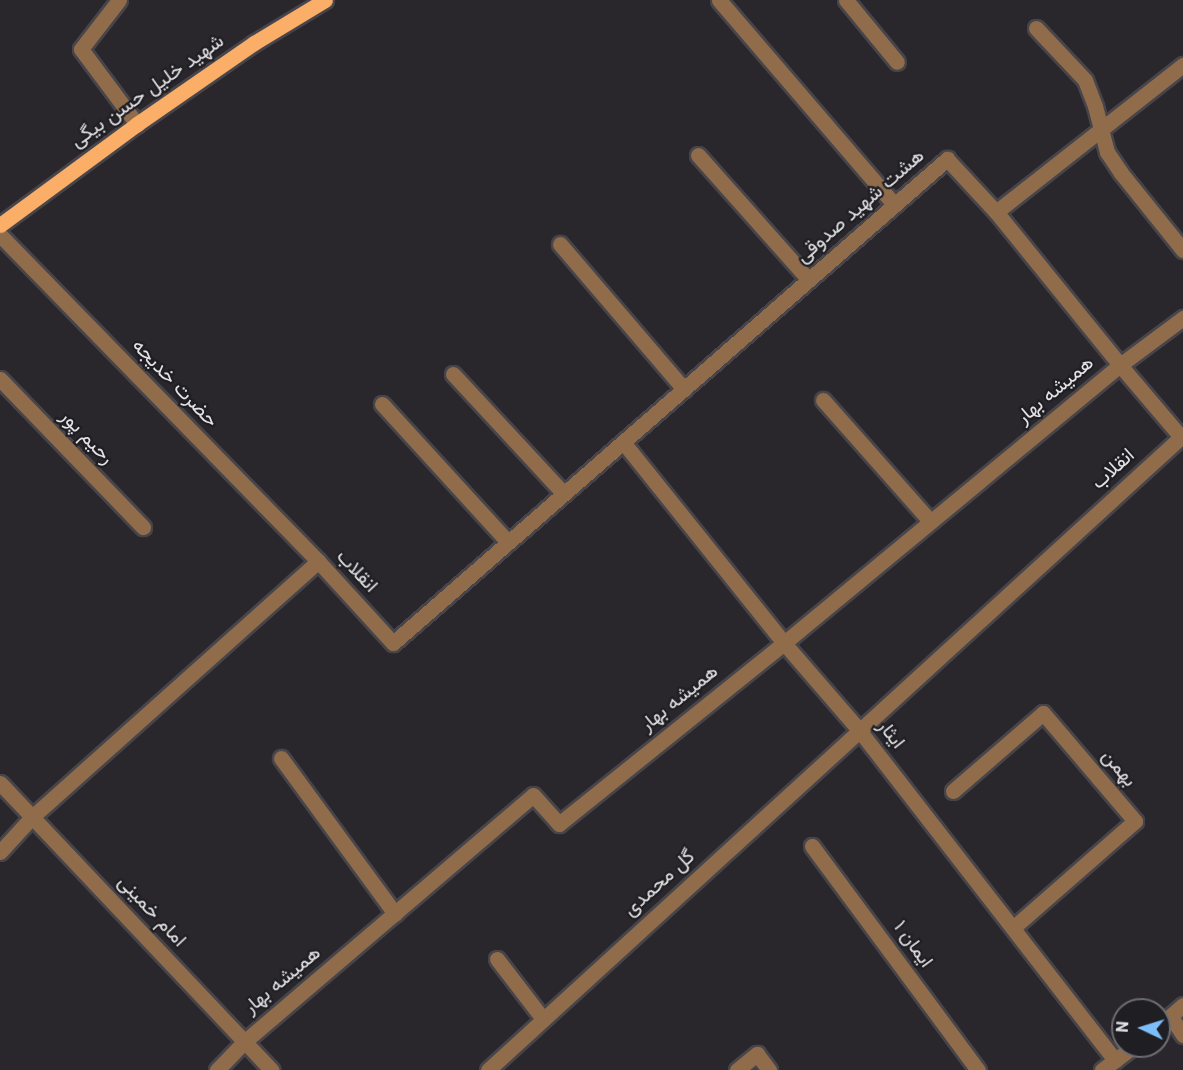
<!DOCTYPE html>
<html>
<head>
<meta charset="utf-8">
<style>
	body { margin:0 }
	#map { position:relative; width:1183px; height:1070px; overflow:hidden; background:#29272c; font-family:Georgia,Vazirmatn,serif }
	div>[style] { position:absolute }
	.roads { filter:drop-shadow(2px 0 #47454a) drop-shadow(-2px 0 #47454a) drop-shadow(0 2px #47454a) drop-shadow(0 -2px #47454a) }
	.minor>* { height:15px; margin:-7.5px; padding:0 7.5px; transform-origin:7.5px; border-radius:7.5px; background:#906c4b }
	.major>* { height:15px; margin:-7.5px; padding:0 7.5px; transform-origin:7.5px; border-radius:7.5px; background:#faae67 }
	span { translate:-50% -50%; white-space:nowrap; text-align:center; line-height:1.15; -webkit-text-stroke:4.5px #1f1e22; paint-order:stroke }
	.street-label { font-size:20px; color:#e3e2e5 }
	.north { position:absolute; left:1111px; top:998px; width:60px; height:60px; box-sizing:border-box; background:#1f1e22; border:2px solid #6d6c70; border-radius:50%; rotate:274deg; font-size:16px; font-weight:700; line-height:24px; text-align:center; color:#e3e2e5 }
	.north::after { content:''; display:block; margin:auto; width:21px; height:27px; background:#7dbef9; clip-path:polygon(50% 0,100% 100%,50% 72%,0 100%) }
</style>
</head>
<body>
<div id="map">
	<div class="roads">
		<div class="minor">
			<i style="left:119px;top:0;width:62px;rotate:127.8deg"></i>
			<i style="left:81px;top:49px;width:94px;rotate:53.3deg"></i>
			<i style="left:719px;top:0;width:270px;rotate:49.4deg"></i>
			<i style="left:846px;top:0;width:80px;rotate:50.6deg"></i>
			<i style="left:1036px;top:28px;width:71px;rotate:46.7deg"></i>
			<i style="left:1085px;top:80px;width:28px;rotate:69deg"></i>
			<i style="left:1095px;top:106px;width:48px;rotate:75.4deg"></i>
			<i style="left:1107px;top:152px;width:25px;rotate:56deg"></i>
			<i style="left:1121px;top:173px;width:99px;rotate:51.2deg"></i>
			<i style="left:698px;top:155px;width:167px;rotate:48.4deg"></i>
			<i style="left:0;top:235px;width:455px;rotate:45.7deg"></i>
			<i style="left:560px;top:244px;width:191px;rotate:49.5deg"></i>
			<i style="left:453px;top:374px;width:163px;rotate:47.2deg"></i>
			<i style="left:0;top:379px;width:206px;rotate:46deg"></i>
			<i style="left:823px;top:400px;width:162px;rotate:48.5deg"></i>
			<i style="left:382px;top:404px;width:187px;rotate:47.6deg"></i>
			<i style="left:623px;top:442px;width:258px;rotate:51.3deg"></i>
			<i style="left:784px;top:643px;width:115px;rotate:49.2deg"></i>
			<i style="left:859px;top:730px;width:418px;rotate:52.2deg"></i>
			<i style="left:281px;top:758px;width:193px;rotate:53.8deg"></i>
			<i style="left:0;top:783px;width:395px;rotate:46.6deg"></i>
			<i style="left:953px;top:791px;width:119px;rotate:-40.9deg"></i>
			<i style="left:1043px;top:713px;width:142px;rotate:49.6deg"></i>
			<i style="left:1135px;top:821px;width:161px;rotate:138.8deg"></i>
			<i style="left:812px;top:846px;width:279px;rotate:53.5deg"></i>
			<i style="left:0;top:852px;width:47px;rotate:-47.6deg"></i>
			<i style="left:32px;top:817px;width:384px;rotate:-41.8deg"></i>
			<i style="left:318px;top:561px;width:111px;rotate:47.6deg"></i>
			<i style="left:393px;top:643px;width:736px;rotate:-41.14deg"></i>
			<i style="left:947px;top:159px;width:72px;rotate:47.2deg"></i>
			<i style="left:996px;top:212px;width:238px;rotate:-38.2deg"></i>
			<i style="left:497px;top:959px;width:76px;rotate:52.5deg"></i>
			<i style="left:1171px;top:1017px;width:22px;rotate:56deg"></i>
			<i style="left:1159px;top:1026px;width:32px;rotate:-41deg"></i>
			<i style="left:217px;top:1070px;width:39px;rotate:-46deg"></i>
			<i style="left:244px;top:1042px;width:380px;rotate:-40.5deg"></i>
			<i style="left:533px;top:795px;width:39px;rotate:48deg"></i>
			<i style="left:559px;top:824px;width:289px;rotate:-38.8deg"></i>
			<i style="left:784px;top:643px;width:436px;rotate:-39.6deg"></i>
			<i style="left:1120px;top:365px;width:79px;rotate:-36.7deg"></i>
			<i style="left:488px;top:1070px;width:939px;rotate:-42.41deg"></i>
			<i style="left:1181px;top:437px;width:94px;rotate:-130.3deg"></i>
			<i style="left:1120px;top:365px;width:197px;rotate:-129deg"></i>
			<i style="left:737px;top:1070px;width:26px;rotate:-39deg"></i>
			<i style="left:757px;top:1054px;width:20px;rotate:53deg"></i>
			<i style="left:1102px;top:1070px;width:40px;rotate:-37deg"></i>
		</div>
		<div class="major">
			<i style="left:0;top:225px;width:170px;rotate:-36.4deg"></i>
			<i style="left:137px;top:124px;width:142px;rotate:-34.7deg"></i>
			<i style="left:254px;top:43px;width:83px;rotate:-31.2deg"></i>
		</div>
	</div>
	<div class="street-label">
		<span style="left:148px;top:92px;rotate:-35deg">شهید خلیل حسن بیگی</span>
		<span style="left:861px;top:207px;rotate:-41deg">هشت شهید صدوقی</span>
		<span style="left:174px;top:384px;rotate:46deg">حضرت خدیجه</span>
		<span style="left:1056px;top:391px;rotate:-40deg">همیشه بهار</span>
		<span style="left:86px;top:438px;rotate:46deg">رحیم پور</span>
		<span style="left:1114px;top:470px;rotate:-42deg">انقلاب</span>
		<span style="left:356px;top:572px;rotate:47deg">انقلاب</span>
		<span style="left:680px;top:699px;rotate:-39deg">همیشه بهار</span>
		<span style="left:890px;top:735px;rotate:52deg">ایثار</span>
		<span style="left:1118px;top:769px;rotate:50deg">بهمن</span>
		<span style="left:660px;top:884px;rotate:-42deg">گل محمدی</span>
		<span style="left:151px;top:912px;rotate:47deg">امام خمینی</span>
		<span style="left:912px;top:945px;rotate:54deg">ایمان ۱</span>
		<span style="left:283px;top:981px;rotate:-40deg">همیشه بهار</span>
	</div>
	<div class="north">N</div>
</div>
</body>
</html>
